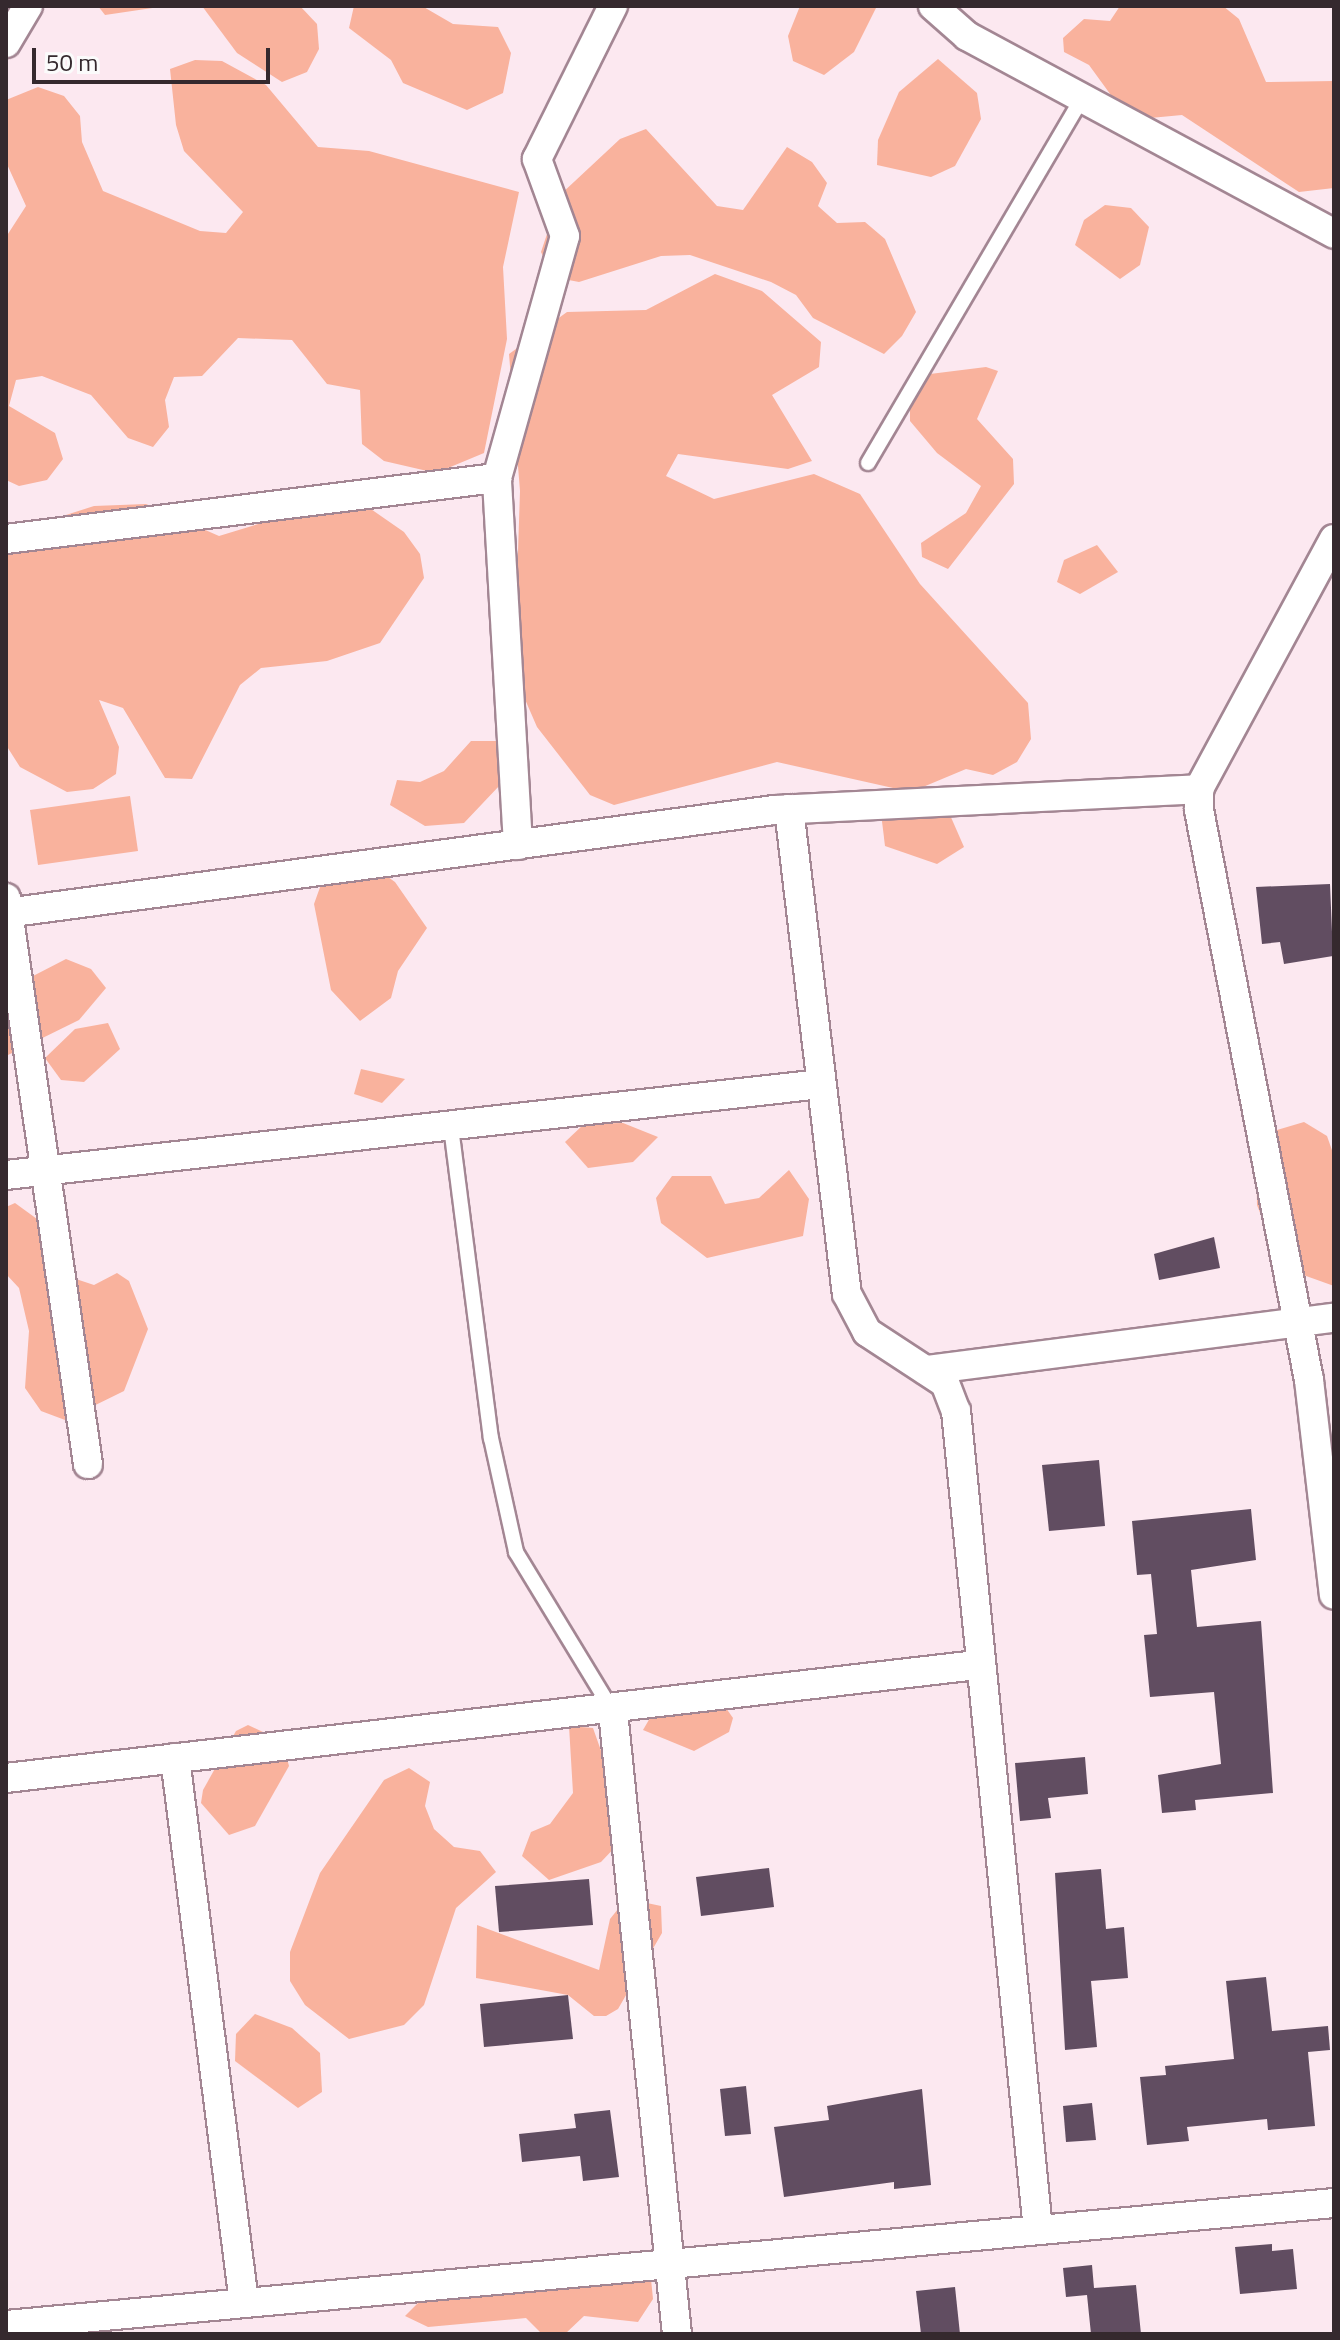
<!DOCTYPE html>
<html>
<head>
<meta charset="utf-8">
<style>
	body { margin:0 }
	#map { position:relative; width:1340px; height:2340px; overflow:hidden; background:#fce8f0; font-family:"Titillium Web",sans-serif }
	div>[style] { position:absolute }
	.green>* { inset:0; background:#f9b29d }
	.building>* { inset:0; background:#614d61 }
	.roads { filter:drop-shadow(2px 0 #a38693) drop-shadow(-2px 0 #a38693) drop-shadow(0 2px #a38693) drop-shadow(0 -2px #a38693) }
	.service>* { height:14px; margin:-7px; padding:0 7px; transform-origin:7px; border-radius:7px; background:#fff }
	.minor>* { height:28px; margin:-14px; padding:0 14px; transform-origin:14px; border-radius:14px; background:#fff }
	span { translate:-50% -50%; white-space:nowrap; text-align:center; line-height:1.15; -webkit-text-stroke:8px #fbfbfb; paint-order:stroke }
	.frame { position:absolute; inset:0; border:8px solid #35292e; pointer-events:none }
	.scale { position:absolute; left:32px; top:48px; width:238px; height:36px; box-sizing:border-box; border:4px solid #35292e; border-top:0; padding-left:10px; font-size:24px; line-height:28px; white-space:nowrap; color:#35292e; -webkit-text-stroke:6px #fbfbfb; paint-order:stroke }
</style>
</head>
<body>
<div id="map">
	<div class="green">
		<i style="clip-path:polygon(98px 6px,166px 6px,105px 15px)"></i>
		<i style="clip-path:polygon(202px 6px,300px 6px,317px 24px,319px 49px,307px 72px,282px 82px,237px 53px)"></i>
		<i style="clip-path:polygon(354px 6px,422px 6px,453px 24px,498px 27px,511px 53px,503px 93px,467px 110px,403px 83px,391px 60px,349px 28px)"></i>
		<i style="clip-path:polygon(800px 6px,877px 6px,854px 52px,824px 75px,793px 61px,788px 36px)"></i>
		<i style="clip-path:polygon(1120px 6px,1223px 6px,1239px 19px,1266px 82px,1334px 81px,1334px 188px,1299px 192px,1182px 115px,1129px 120px,1089px 65px,1064px 52px,1063px 38px,1084px 19px,1110px 21px)"></i>
		<i style="clip-path:polygon(938px 59px,977px 93px,981px 119px,955px 166px,931px 177px,877px 165px,878px 140px,899px 92px)"></i>
		<i style="clip-path:polygon(195px 60px,222px 61px,266px 85px,318px 147px,369px 151px,519px 192px,503px 267px,507px 339px,484px 453px,436px 473px,384px 461px,362px 444px,360px 390px,327px 384px,292px 340px,238px 338px,202px 376px,174px 377px,165px 400px,169px 427px,153px 447px,128px 438px,91px 395px,42px 376px,16px 380px,9px 406px,55px 433px,63px 459px,47px 480px,19px 486px,6px 480px,6px 237px,26px 206px,6px 162px,6px 100px,38px 87px,64px 96px,80px 116px,82px 142px,103px 191px,200px 231px,226px 233px,243px 212px,184px 151px,176px 125px,170px 69px)"></i>
		<i style="clip-path:polygon(646px 129px,717px 206px,743px 210px,787px 147px,812px 162px,827px 183px,818px 206px,837px 223px,865px 222px,885px 239px,916px 312px,902px 336px,884px 354px,813px 318px,796px 295px,771px 282px,690px 255px,661px 256px,579px 282px,553px 277px,541px 252px,560px 195px,620px 139px)"></i>
		<i style="clip-path:polygon(1105px 205px,1131px 208px,1149px 227px,1140px 265px,1120px 279px,1075px 245px,1084px 220px)"></i>
		<i style="clip-path:polygon(715px 274px,762px 291px,821px 342px,819px 367px,772px 395px,812px 461px,788px 469px,678px 454px,666px 476px,714px 499px,814px 474px,860px 494px,920px 584px,1028px 703px,1031px 739px,1017px 762px,993px 775px,966px 769px,911px 792px,777px 762px,614px 805px,590px 795px,537px 727px,514px 674px,520px 491px,509px 354px,567px 312px,646px 310px)"></i>
		<i style="clip-path:polygon(986px 367px,998px 371px,977px 419px,1013px 459px,1014px 484px,948px 569px,922px 557px,921px 543px,966px 513px,981px 486px,937px 453px,910px 421px,910px 396px,930px 374px)"></i>
		<i style="clip-path:polygon(342px 489px,404px 532px,420px 554px,424px 578px,380px 643px,327px 661px,261px 668px,240px 685px,192px 779px,165px 778px,123px 708px,99px 700px,119px 747px,116px 774px,93px 789px,67px 792px,20px 767px,6px 745px,6px 546px,41px 523px,94px 506px,146px 504px,219px 536px,268px 521px,316px 492px)"></i>
		<i style="clip-path:polygon(1097px 545px,1118px 572px,1080px 594px,1057px 582px,1064px 560px)"></i>
		<i style="clip-path:polygon(471px 741px,497px 741px,500px 785px,464px 823px,425px 826px,390px 805px,397px 780px,420px 782px,444px 771px)"></i>
		<i style="clip-path:polygon(130px 796px,138px 851px,38px 865px,30px 810px)"></i>
		<i style="clip-path:polygon(881px 813px,950px 815px,964px 847px,937px 864px,885px 846px)"></i>
		<i style="clip-path:polygon(364px 860px,395px 882px,427px 928px,398px 971px,391px 998px,360px 1021px,331px 990px,314px 904px,323px 879px)"></i>
		<i style="clip-path:polygon(66px 959px,91px 969px,106px 988px,79px 1020px,6px 1056px,6px 990px)"></i>
		<i style="clip-path:polygon(108px 1023px,120px 1049px,84px 1082px,61px 1080px,45px 1058px,75px 1029px)"></i>
		<i style="clip-path:polygon(361px 1069px,405px 1079px,382px 1103px,354px 1094px)"></i>
		<i style="clip-path:polygon(1304px 1122px,1327px 1136px,1334px 1156px,1334px 1286px,1295px 1272px,1276px 1254px,1257px 1205px,1256px 1148px,1277px 1130px)"></i>
		<i style="clip-path:polygon(623px 1123px,658px 1137px,633px 1162px,588px 1168px,565px 1142px,584px 1124px)"></i>
		<i style="clip-path:polygon(789px 1170px,809px 1199px,803px 1236px,707px 1258px,661px 1223px,656px 1198px,672px 1176px,711px 1176px,725px 1204px,759px 1198px)"></i>
		<i style="clip-path:polygon(15px 1203px,37px 1219px,70px 1277px,94px 1285px,117px 1273px,129px 1281px,148px 1329px,124px 1391px,65px 1420px,41px 1411px,25px 1388px,29px 1331px,19px 1288px,6px 1274px,6px 1207px)"></i>
		<i style="clip-path:polygon(701px 1693px,721px 1701px,733px 1718px,729px 1732px,694px 1751px,643px 1730px,650px 1718px)"></i>
		<i style="clip-path:polygon(248px 1725px,282px 1741px,289px 1766px,255px 1826px,229px 1835px,201px 1803px,203px 1790px,236px 1731px)"></i>
		<i style="clip-path:polygon(569px 1726px,593px 1728px,618px 1799px,619px 1843px,601px 1862px,549px 1880px,522px 1856px,531px 1832px,550px 1824px,573px 1793px)"></i>
		<i style="clip-path:polygon(409px 1768px,430px 1782px,425px 1806px,434px 1829px,454px 1847px,480px 1851px,496px 1872px,456px 1908px,424px 2005px,404px 2025px,349px 2039px,305px 2005px,290px 1981px,290px 1952px,320px 1873px,384px 1780px)"></i>
		<i style="clip-path:polygon(647px 1903px,661px 1906px,662px 1933px,618px 2009px,606px 2016px,594px 2016px,568px 1995px,476px 1978px,477px 1925px,599px 1970px,610px 1919px,618px 1909px)"></i>
		<i style="clip-path:polygon(255px 2014px,292px 2028px,320px 2053px,322px 2092px,298px 2108px,235px 2061px,236px 2034px)"></i>
		<i style="clip-path:polygon(651px 2279px,653px 2299px,638px 2322px,584px 2316px,565px 2334px,542px 2334px,526px 2318px,428px 2327px,405px 2316px,422px 2299px)"></i>
	</div>
	<div class="building">
		<i style="clip-path:polygon(1330px 884px,1333px 956px,1284px 964px,1280px 942px,1262px 944px,1256px 887px)"></i>
		<i style="clip-path:polygon(1214px 1237px,1220px 1268px,1159px 1280px,1154px 1254px)"></i>
		<i style="clip-path:polygon(1099px 1460px,1105px 1526px,1049px 1531px,1042px 1465px)"></i>
		<i style="clip-path:polygon(1251px 1509px,1256px 1560px,1191px 1570px,1197px 1627px,1261px 1621px,1273px 1793px,1195px 1800px,1196px 1810px,1162px 1813px,1158px 1775px,1221px 1764px,1214px 1692px,1150px 1697px,1144px 1635px,1157px 1634px,1151px 1574px,1137px 1575px,1132px 1521px)"></i>
		<i style="clip-path:polygon(1085px 1757px,1088px 1794px,1048px 1798px,1051px 1818px,1020px 1821px,1015px 1763px)"></i>
		<i style="clip-path:polygon(769px 1868px,774px 1907px,701px 1916px,696px 1877px)"></i>
		<i style="clip-path:polygon(1101px 1869px,1106px 1929px,1124px 1927px,1128px 1978px,1091px 1981px,1097px 2047px,1065px 2050px,1055px 1873px)"></i>
		<i style="clip-path:polygon(589px 1879px,593px 1925px,499px 1932px,495px 1886px)"></i>
		<i style="clip-path:polygon(1266px 1977px,1272px 2031px,1328px 2026px,1330px 2050px,1308px 2052px,1315px 2126px,1268px 2130px,1267px 2119px,1187px 2127px,1189px 2141px,1147px 2145px,1140px 2077px,1166px 2075px,1165px 2066px,1234px 2059px,1226px 1981px)"></i>
		<i style="clip-path:polygon(568px 1995px,573px 2039px,484px 2047px,480px 2004px)"></i>
		<i style="clip-path:polygon(746px 2086px,751px 2134px,725px 2136px,720px 2089px)"></i>
		<i style="clip-path:polygon(922px 2089px,931px 2185px,894px 2189px,894px 2182px,784px 2197px,774px 2127px,829px 2120px,827px 2106px)"></i>
		<i style="clip-path:polygon(1092px 2103px,1096px 2140px,1066px 2142px,1063px 2106px)"></i>
		<i style="clip-path:polygon(610px 2110px,619px 2177px,583px 2181px,580px 2156px,522px 2162px,519px 2134px,576px 2128px,574px 2114px)"></i>
		<i style="clip-path:polygon(1272px 2244px,1272px 2251px,1293px 2249px,1297px 2289px,1240px 2294px,1235px 2247px)"></i>
		<i style="clip-path:polygon(1092px 2265px,1094px 2288px,1136px 2285px,1141px 2334px,1091px 2334px,1087px 2295px,1066px 2297px,1063px 2268px)"></i>
		<i style="clip-path:polygon(955px 2287px,960px 2334px,921px 2334px,916px 2291px)"></i>
	</div>
	<div class="roads">
		<div class="service">
			<i style="left:868px;top:463px;width:423px;rotate:-59.6deg"></i>
			<i style="left:451px;top:1127px;width:314px;rotate:82.7deg"></i>
			<i style="left:491px;top:1438px;width:117px;rotate:77.6deg"></i>
			<i style="left:516px;top:1552px;width:183px;rotate:58.7deg"></i>
		</div>
		<div class="minor">
			<i style="left:933px;top:6px;width:45px;rotate:41.4deg"></i>
			<i style="left:967px;top:36px;width:417px;rotate:28.3deg"></i>
			<i style="left:6px;top:43px;width:43px;rotate:-59.3deg"></i>
			<i style="left:6px;top:539px;width:495px;rotate:-7.1deg"></i>
			<i style="left:1334px;top:539px;width:284px;rotate:118.4deg"></i>
			<i style="left:1199px;top:789px;width:21px;rotate:90deg"></i>
			<i style="left:1199px;top:810px;width:581px;rotate:79.08deg"></i>
			<i style="left:1309px;top:1380px;width:216px;rotate:83.4deg"></i>
			<i style="left:789px;top:809px;width:488px;rotate:83.2deg"></i>
			<i style="left:847px;top:1294px;width:43px;rotate:62.2deg"></i>
			<i style="left:867px;top:1332px;width:93px;rotate:33.2deg"></i>
			<i style="left:945px;top:1383px;width:30px;rotate:69deg"></i>
			<i style="left:956px;top:1411px;width:823px;rotate:84.28deg"></i>
			<i style="left:518px;top:845px;width:368px;rotate:-93.3deg"></i>
			<i style="left:497px;top:478px;width:251px;rotate:-74.3deg"></i>
			<i style="left:565px;top:236px;width:82px;rotate:-110deg"></i>
			<i style="left:537px;top:159px;width:171px;rotate:-63.6deg"></i>
			<i style="left:6px;top:898px;width:572px;rotate:81.76deg"></i>
			<i style="left:6px;top:913px;width:775px;rotate:-7.64deg"></i>
			<i style="left:774px;top:810px;width:426px;rotate:-2.8deg"></i>
			<i style="left:6px;top:1175px;width:820px;rotate:-6.37deg"></i>
			<i style="left:926px;top:1370px;width:411px;rotate:-7.3deg"></i>
			<i style="left:613px;top:1712px;width:625px;rotate:84.13deg"></i>
			<i style="left:175px;top:1758px;width:549px;rotate:82.78deg"></i>
			<i style="left:6px;top:1778px;width:977px;rotate:-6.64deg"></i>
			<i style="left:6px;top:2325px;width:1334px;rotate:-5.25deg"></i>
		</div>
	</div>
	<div class="frame"></div>
	<div class="scale">50 m</div>
</div>
</body>
</html>
